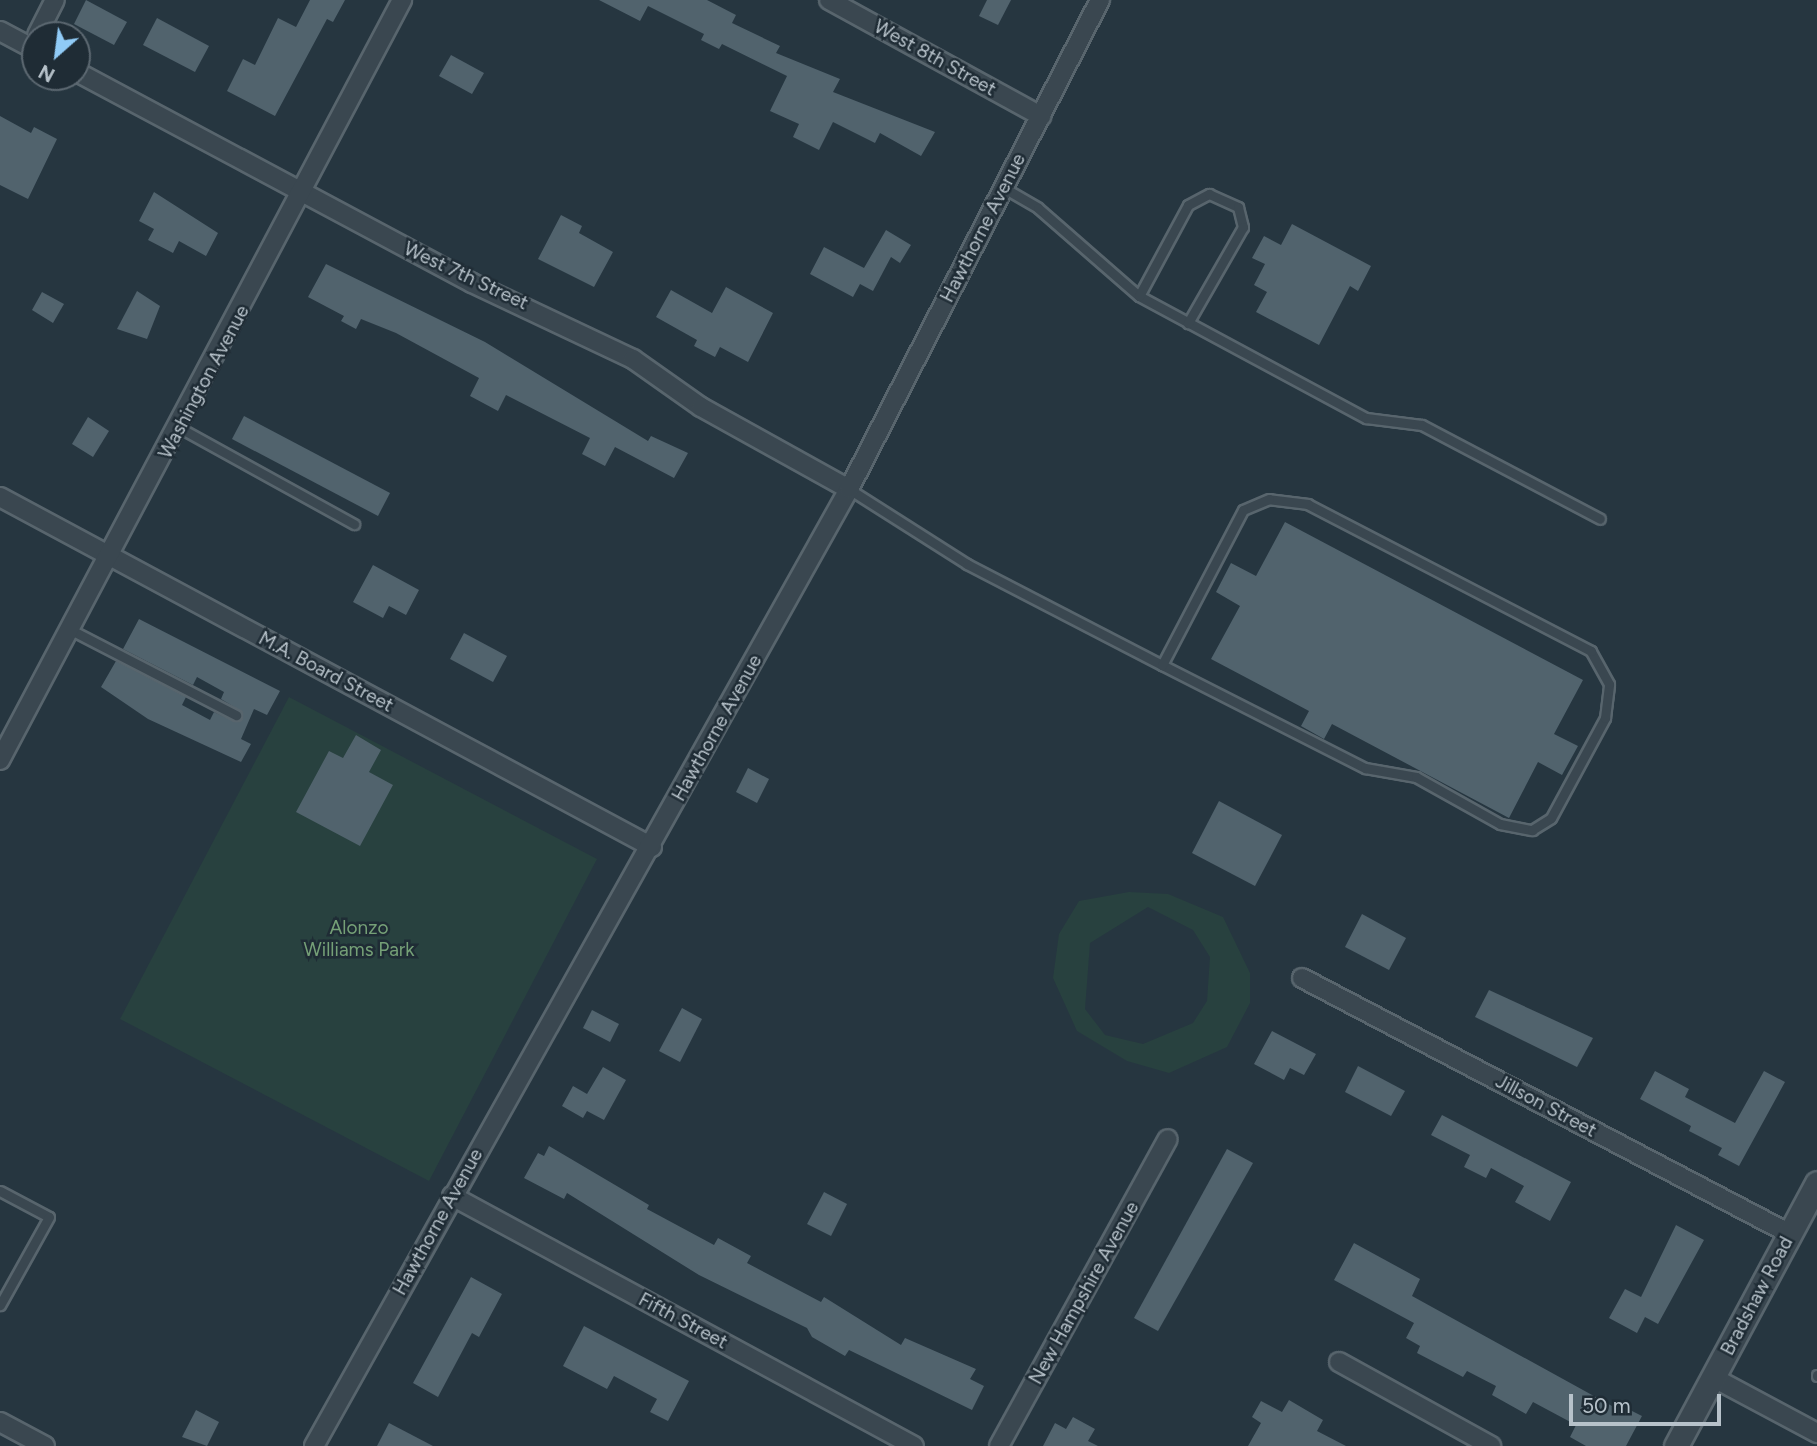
<!DOCTYPE html>
<html>
<head>
<meta charset="utf-8">
<style>
	body { margin:0 }
	#map { position:relative; width:1817px; height:1446px; overflow:hidden; background:#263640; font-family:Figtree,sans-serif }
	div>[style] { position:absolute }
	.green>* { inset:0; background:#28413f }
	.building>* { inset:0; background:#51636d }
	.roads { filter:drop-shadow(2px 0 #58656d) drop-shadow(-2px 0 #58656d) drop-shadow(0 2px #58656d) drop-shadow(0 -2px #58656d) }
	.service>* { height:9px; margin:-4.5px; padding:0 4.5px; transform-origin:4.5px; border-radius:4.5px; background:#3a4750 }
	.minor>* { height:18px; margin:-9px; padding:0 9px; transform-origin:9px; border-radius:9px; background:#3a4750 }
	.tertiary>* { height:23px; margin:-11.5px; padding:0 11.5px; transform-origin:11.5px; border-radius:11.5px; background:#3a4750 }
	span { translate:-50% -50%; white-space:nowrap; text-align:center; line-height:1.15; -webkit-text-stroke:5px #1f2c35; paint-order:stroke }
	.street-label { font-size:19px; color:#b7c2ca }
	.park-label { font-size:19px; color:#75a077 }
	.north { position:absolute; left:21px; top:21px; width:70px; height:70px; box-sizing:border-box; background:#1f2c35; border:2px solid #5c6871; border-radius:50%; rotate:208deg; font-size:19px; font-weight:700; line-height:28px; text-align:center; color:#b7c2ca }
	.north::after { content:''; display:block; margin:auto; width:24px; height:32px; background:#90cbf6; clip-path:polygon(50% 0,100% 100%,50% 72%,0 100%) }
	.scale { position:absolute; left:1569px; top:1394px; width:152px; height:32px; box-sizing:border-box; border:4px solid #b7c2ca; border-top:0; padding-left:9px; font-size:21px; line-height:24px; white-space:nowrap; color:#b7c2ca; -webkit-text-stroke:5px #1f2c35; paint-order:stroke }
</style>
</head>
<body>
<div id="map">
	<div class="green">
		<i style="clip-path:polygon(289px 697px,597px 859px,429px 1181px,120px 1019px)"></i>
		<i style="clip-path:polygon(evenodd,1129px 892px,1168px 894px,1223px 917px,1250px 973px,1250px 1003px,1227px 1047px,1169px 1073px,1127px 1061px,1077px 1031px,1053px 978px,1059px 934px,1079px 901px,1129px 892px,1148px 907px,1193px 930px,1210px 957px,1207px 1001px,1193px 1023px,1143px 1044px,1105px 1035px,1085px 1009px,1090px 943px,1148px 907px)"></i>
	</div>
	<div class="building">
		<i style="clip-path:polygon(86px 0,127px 22px,114px 45px,74px 24px)"></i>
		<i style="clip-path:polygon(310px 0,345px 0,333px 22px,327px 19px,275px 116px,227px 91px,243px 59px,255px 65px,278px 18px,296px 27px)"></i>
		<i style="clip-path:polygon(599px 0,707px 0,736px 15px,732px 23px,780px 46px,776px 53px,840px 79px,833px 92px,935px 132px,921px 156px,880px 133px,875px 143px,833px 122px,819px 150px,793px 137px,799px 124px,770px 111px,787px 76px,722px 44px,719px 49px,701px 40px,704px 34px,648px 6px,640px 21px)"></i>
		<i style="clip-path:polygon(987px 0,1011px 0,998px 25px,979px 16px)"></i>
		<i style="clip-path:polygon(157px 18px,209px 46px,195px 72px,143px 45px)"></i>
		<i style="clip-path:polygon(451px 55px,484px 73px,472px 94px,439px 76px)"></i>
		<i style="clip-path:polygon(0 116px,31px 133px,34px 127px,57px 139px,28px 199px,0 185px)"></i>
		<i style="clip-path:polygon(154px 192px,218px 233px,206px 256px,179px 241px,173px 253px,148px 240px,154px 229px,139px 221px)"></i>
		<i style="clip-path:polygon(561px 215px,582px 226px,579px 233px,613px 252px,594px 287px,538px 259px)"></i>
		<i style="clip-path:polygon(1292px 224px,1371px 266px,1358px 291px,1350px 286px,1319px 345px,1256px 312px,1267px 292px,1254px 285px,1265px 264px,1252px 258px,1264px 236px,1281px 245px)"></i>
		<i style="clip-path:polygon(886px 230px,911px 245px,900px 263px,891px 257px,873px 291px,860px 284px,853px 297px,810px 274px,824px 247px,864px 268px)"></i>
		<i style="clip-path:polygon(326px 264px,485px 342px,648px 441px,651px 436px,688px 453px,674px 478px,615px 447px,605px 466px,582px 454px,590px 438px,506px 395px,498px 411px,470px 396px,479px 378px,396px 333px,361px 319px,356px 329px,341px 321px,344px 316px,308px 297px)"></i>
		<i style="clip-path:polygon(726px 287px,773px 313px,748px 362px,720px 347px,715px 357px,694px 346px,697px 340px,656px 317px,671px 290px,712px 313px)"></i>
		<i style="clip-path:polygon(137px 291px,160px 306px,147px 339px,117px 329px)"></i>
		<i style="clip-path:polygon(42px 292px,64px 304px,53px 323px,32px 310px)"></i>
		<i style="clip-path:polygon(244px 416px,390px 493px,378px 516px,232px 439px)"></i>
		<i style="clip-path:polygon(88px 417px,109px 431px,93px 457px,72px 444px)"></i>
		<i style="clip-path:polygon(1285px 522px,1583px 680px,1554px 734px,1578px 746px,1562px 775px,1538px 762px,1509px 818px,1332px 724px,1324px 739px,1301px 726px,1309px 711px,1211px 659px,1240px 606px,1216px 592px,1231px 563px,1256px 576px)"></i>
		<i style="clip-path:polygon(373px 565px,419px 590px,406px 615px,389px 606px,383px 618px,353px 602px)"></i>
		<i style="clip-path:polygon(139px 619px,280px 691px,267px 715px,254px 709px,241px 739px,251px 744px,241px 762px,148px 719px,101px 687px,116px 661px,186px 697px,182px 705px,210px 720px,214px 712px,233px 721px,242px 719px,241px 711px,221px 699px,224px 692px,197px 677px,193px 685px,123px 649px)"></i>
		<i style="clip-path:polygon(464px 633px,507px 656px,493px 682px,450px 659px)"></i>
		<i style="clip-path:polygon(356px 735px,381px 750px,369px 772px,393px 785px,360px 846px,296px 812px,329px 751px,343px 758px)"></i>
		<i style="clip-path:polygon(748px 768px,769px 779px,757px 803px,736px 792px)"></i>
		<i style="clip-path:polygon(1219px 801px,1282px 835px,1255px 886px,1192px 853px)"></i>
		<i style="clip-path:polygon(1362px 914px,1406px 938px,1389px 970px,1345px 947px)"></i>
		<i style="clip-path:polygon(1489px 990px,1593px 1038px,1577px 1067px,1475px 1017px)"></i>
		<i style="clip-path:polygon(682px 1008px,702px 1019px,680px 1062px,659px 1051px)"></i>
		<i style="clip-path:polygon(592px 1010px,619px 1024px,610px 1042px,583px 1028px)"></i>
		<i style="clip-path:polygon(1272px 1031px,1316px 1054px,1304px 1075px,1290px 1068px,1284px 1080px,1254px 1064px)"></i>
		<i style="clip-path:polygon(1358px 1066px,1405px 1091px,1391px 1116px,1345px 1092px)"></i>
		<i style="clip-path:polygon(603px 1067px,626px 1080px,604px 1120px,587px 1111px,583px 1118px,562px 1106px,573px 1086px,587px 1094px)"></i>
		<i style="clip-path:polygon(1655px 1071px,1689px 1089px,1685px 1097px,1735px 1123px,1764px 1071px,1785px 1082px,1739px 1166px,1718px 1155px,1722px 1148px,1689px 1131px,1691px 1126px,1640px 1099px)"></i>
		<i style="clip-path:polygon(1442px 1115px,1571px 1182px,1550px 1221px,1515px 1202px,1524px 1186px,1491px 1168px,1486px 1178px,1464px 1167px,1470px 1155px,1431px 1135px)"></i>
		<i style="clip-path:polygon(549px 1146px,649px 1205px,647px 1209px,714px 1245px,718px 1238px,751px 1256px,747px 1263px,821px 1302px,824px 1297px,901px 1345px,905px 1338px,976px 1369px,970px 1379px,984px 1386px,972px 1410px,849px 1350px,845px 1356px,812px 1337px,807px 1328px,699px 1275px,567px 1193px,564px 1199px,524px 1178px,538px 1153px,544px 1156px)"></i>
		<i style="clip-path:polygon(1227px 1149px,1253px 1163px,1158px 1331px,1134px 1318px)"></i>
		<i style="clip-path:polygon(824px 1192px,847px 1204px,831px 1236px,807px 1224px)"></i>
		<i style="clip-path:polygon(1676px 1225px,1704px 1240px,1658px 1324px,1645px 1317px,1637px 1333px,1609px 1318px,1625px 1289px,1641px 1297px)"></i>
		<i style="clip-path:polygon(1354px 1243px,1420px 1279px,1412px 1296px,1612px 1406px,1614px 1402px,1642px 1416px,1626px 1446px,1586px 1446px,1570px 1437px,1576px 1425px,1533px 1402px,1526px 1414px,1492px 1395px,1496px 1386px,1467px 1371px,1463px 1377px,1417px 1353px,1420px 1346px,1406px 1338px,1414px 1323px,1334px 1280px)"></i>
		<i style="clip-path:polygon(471px 1277px,502px 1294px,479px 1337px,472px 1333px,438px 1397px,413px 1383px)"></i>
		<i style="clip-path:polygon(584px 1326px,689px 1381px,668px 1421px,650px 1412px,657px 1399px,614px 1376px,607px 1389px,563px 1366px)"></i>
		<i style="clip-path:polygon(1289px 1400px,1323px 1420px,1317px 1431px,1346px 1446px,1248px 1446px,1261px 1423px,1252px 1417px,1261px 1401px,1282px 1412px)"></i>
		<i style="clip-path:polygon(196px 1410px,219px 1422px,207px 1446px,182px 1437px)"></i>
		<i style="clip-path:polygon(1073px 1417px,1095px 1429px,1088px 1441px,1098px 1446px,1043px 1446px,1055px 1423px,1066px 1429px)"></i>
		<i style="clip-path:polygon(389px 1423px,433px 1446px,377px 1446px)"></i>
	</div>
	<div class="roads">
		<div class="service">
			<i style="left:1004px;top:188px;width:39px;rotate:30deg"></i>
			<i style="left:1038px;top:208px;width:134px;rotate:41.1deg"></i>
			<i style="left:1139px;top:296px;width:258px;rotate:28.3deg"></i>
			<i style="left:1366px;top:418px;width:56px;rotate:7.1deg"></i>
			<i style="left:1422px;top:425px;width:201px;rotate:27.8deg"></i>
			<i style="left:1139px;top:296px;width:103px;rotate:-61.7deg"></i>
			<i style="left:1188px;top:205px;width:24px;rotate:-28deg"></i>
			<i style="left:1209px;top:194px;width:32px;rotate:24deg"></i>
			<i style="left:1238px;top:207px;width:21px;rotate:76deg"></i>
			<i style="left:1243px;top:227px;width:111px;rotate:119.8deg"></i>
			<i style="left:180px;top:428px;width:199px;rotate:28.9deg"></i>
			<i style="left:849px;top:489px;width:140px;rotate:32.4deg"></i>
			<i style="left:967px;top:564px;width:220px;rotate:27.4deg"></i>
			<i style="left:1162px;top:665px;width:228px;rotate:26.9deg"></i>
			<i style="left:1365px;top:768px;width:52px;rotate:10deg"></i>
			<i style="left:1416px;top:777px;width:96px;rotate:29.2deg"></i>
			<i style="left:1500px;top:824px;width:33px;rotate:11deg"></i>
			<i style="left:1532px;top:830px;width:22px;rotate:-32deg"></i>
			<i style="left:1551px;top:818px;width:114px;rotate:-61.6deg"></i>
			<i style="left:1605px;top:718px;width:34px;rotate:-83deg"></i>
			<i style="left:1609px;top:684px;width:38px;rotate:-119deg"></i>
			<i style="left:1591px;top:651px;width:319px;rotate:-152.6deg"></i>
			<i style="left:1308px;top:504px;width:39px;rotate:-173deg"></i>
			<i style="left:1269px;top:499px;width:28px;rotate:157deg"></i>
			<i style="left:1243px;top:510px;width:175px;rotate:117.6deg"></i>
			<i style="left:71px;top:630px;width:186px;rotate:27.3deg"></i>
			<i style="left:0;top:1191px;width:55px;rotate:28deg"></i>
			<i style="left:49px;top:1217px;width:101px;rotate:119.1deg"></i>
			<i style="left:1817px;top:1376px;width:1px;rotate:-90deg"></i>
		</div>
		<div class="minor">
			<i style="left:829px;top:0;width:242px;rotate:28.7deg"></i>
			<i style="left:0;top:31px;width:40px;rotate:28deg"></i>
			<i style="left:37px;top:35px;width:39px;rotate:-63deg"></i>
			<i style="left:77px;top:72px;width:448px;rotate:28.1deg"></i>
			<i style="left:472px;top:283px;width:178px;rotate:25.3deg"></i>
			<i style="left:633px;top:359px;width:83px;rotate:35.2deg"></i>
			<i style="left:701px;top:407px;width:169px;rotate:29deg"></i>
			<i style="left:0;top:497px;width:740px;rotate:28.23deg"></i>
			<i style="left:0;top:760px;width:860px;rotate:-62.12deg"></i>
			<i style="left:1302px;top:978px;width:551px;rotate:27.68deg"></i>
			<i style="left:452px;top:1196px;width:525px;rotate:28.42deg"></i>
			<i style="left:1339px;top:1362px;width:174px;rotate:28.9deg"></i>
			<i style="left:1714px;top:1378px;width:117px;rotate:28.1deg"></i>
			<i style="left:0;top:1422px;width:51px;rotate:28.1deg"></i>
			<i style="left:314px;top:1446px;width:1096px;rotate:-60.79deg"></i>
			<i style="left:849px;top:489px;width:550px;rotate:-62.83deg"></i>
			<i style="left:999px;top:1446px;width:350px;rotate:-61.2deg"></i>
		</div>
		<div class="tertiary">
			<i style="left:1676px;top:1446px;width:298px;rotate:-61.8deg"></i>
		</div>
	</div>
	<div class="street-label">
		<span style="left:935px;top:58px;rotate:29deg">West 8th Street</span>
		<span style="left:983px;top:228px;rotate:-63deg">Hawthorne Avenue</span>
		<span style="left:466px;top:276px;rotate:25deg">West 7th Street</span>
		<span style="left:204px;top:382px;rotate:-62deg">Washington Avenue</span>
		<span style="left:326px;top:672px;rotate:28deg">M.A. Board Street</span>
		<span style="left:717px;top:728px;rotate:-61deg">Hawthorne Avenue</span>
		<span style="left:1546px;top:1106px;rotate:28deg">Jillson Street</span>
		<span style="left:438px;top:1222px;rotate:-61deg">Hawthorne Avenue</span>
		<span style="left:1084px;top:1293px;rotate:-61deg">New Hampshire Avenue</span>
		<span style="left:1757px;top:1296px;rotate:-62deg">Bradshaw Road</span>
		<span style="left:683px;top:1321px;rotate:28deg">Fifth Street</span>
	</div>
	<div class="park-label">
		<span style="left:359px;top:939px">Alonzo<br>Williams Park</span>
	</div>
	<div class="north">N</div>
	<div class="scale">50 m</div>
</div>
</body>
</html>
